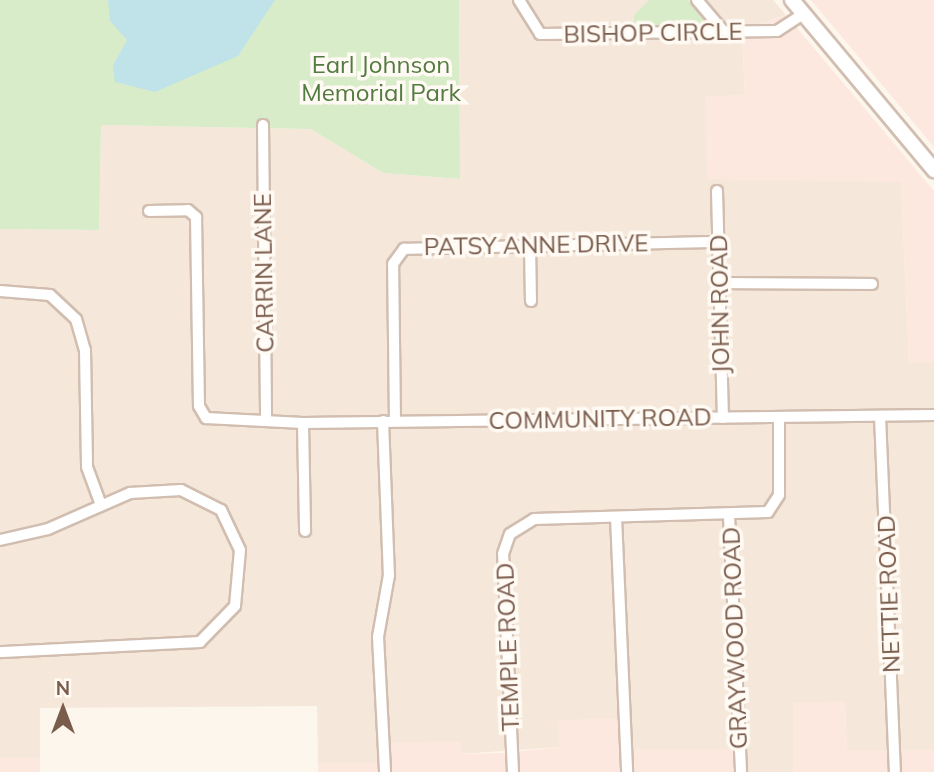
<!DOCTYPE html>
<html>
<head>
<meta charset="utf-8">
<style>
	body { margin:0 }
	#map { position:relative; width:934px; height:772px; overflow:hidden; background:#fdf6ec; font-family:Mulish,sans-serif }
	div>[style] { position:absolute }
	.residential>* { inset:0; background:#f5e8da }
	.commercial>* { inset:0; background:#fde8e0 }
	.green>* { inset:0; background:#d8ecc9 }
	.water>* { inset:0; background:#bfe3e8 }
	.roads { filter:drop-shadow(2px 0 #d1beb0) drop-shadow(-2px 0 #d1beb0) drop-shadow(0 2px #d1beb0) drop-shadow(0 -2px #d1beb0) }
	.minor>* { height:10px; margin:-5px; padding:0 5px; transform-origin:5px; border-radius:5px; background:#fff }
	.secondary>* { height:14px; margin:-7px; padding:0 7px; transform-origin:7px; border-radius:7px; background:#fff }
	span { translate:-50% -50%; white-space:nowrap; text-align:center; line-height:1.15; -webkit-text-stroke:7px #fffaf3; paint-order:stroke }
	.street-label { font-size:24px; color:#7a5c4d }
	.park-label { font-size:24px; color:#537a41 }
	.north { position:absolute; left:28px; top:674px; width:70px; height:70px; -webkit-text-stroke:5px #fffaf3; paint-order:stroke; rotate:0deg; font-size:19px; font-weight:700; line-height:28px; text-align:center; color:#7a5c4d }
	.north::after { content:''; display:block; margin:auto; width:24px; height:32px; background:#7a5c4d; clip-path:polygon(50% 0,100% 100%,50% 72%,0 100%) }
</style>
</head>
<body>
<div id="map">
	<div class="residential">
		<i style="clip-path:polygon(459px 0,773px 0,786px 15px,742px 29px,745px 95px,707px 178px,901px 181px,909px 362px,934px 362px,934px 750px,847px 752px,845px 703px,793px 703px,793px 772px,733px 772px,736px 749px,630px 749px,629px 718px,559px 747px,461px 754px,459px 742px,391px 744px,391px 763px,318px 763px,317px 706px,40px 708px,40px 758px,0 758px,0 229px,99px 230px,101px 125px,311px 129px,383px 173px,460px 179px)"></i>
	</div>
	<div class="commercial">
		<i style="clip-path:polygon(811px 0,934px 0,934px 147px)"></i>
		<i style="clip-path:polygon(786px 15px,934px 191px,934px 362px,909px 363px,901px 182px,707px 179px,705px 96px,745px 95px,742px 29px)"></i>
		<i style="clip-path:polygon(845px 702px,847px 751px,934px 750px,934px 772px,793px 772px,793px 703px)"></i>
		<i style="clip-path:polygon(630px 718px,630px 749px,736px 749px,733px 772px,318px 772px,318px 763px,390px 763px,391px 743px,460px 742px,462px 754px,503px 753px,559px 747px,558px 720px)"></i>
		<i style="clip-path:polygon(0 758px,40px 758px,40px 772px,0 772px)"></i>
	</div>
	<div class="green">
		<i style="clip-path:polygon(0 0,459px 0,460px 179px,383px 173px,311px 129px,101px 125px,99px 230px,0 229px)"></i>
		<i style="clip-path:polygon(649px 0,688px 0,711px 26px,634px 27px,634px 15px)"></i>
	</div>
	<div class="water">
		<i style="clip-path:polygon(108px 0,275px 0,238px 56px,155px 92px,115px 82px,113px 65px,127px 40px,110px 21px)"></i>
	</div>
	<div class="roads">
		<div class="minor">
			<i style="left:519px;top:0;width:40px;rotate:58deg"></i>
			<i style="left:540px;top:34px;width:237px;rotate:-0.7deg"></i>
			<i style="left:777px;top:31px;width:31px;rotate:-33deg"></i>
			<i style="left:697px;top:0;width:42px;rotate:49.8deg"></i>
			<i style="left:263px;top:125px;width:296px;rotate:89.4deg"></i>
			<i style="left:717px;top:191px;width:227px;rotate:88.5deg"></i>
			<i style="left:149px;top:211px;width:39px;rotate:-1deg"></i>
			<i style="left:188px;top:210px;width:11px;rotate:41deg"></i>
			<i style="left:196px;top:217px;width:189px;rotate:89.1deg"></i>
			<i style="left:199px;top:406px;width:14px;rotate:60deg"></i>
			<i style="left:206px;top:418px;width:97px;rotate:3deg"></i>
			<i style="left:303px;top:423px;width:631px;rotate:-0.73deg"></i>
			<i style="left:530px;top:245px;width:56px;rotate:89deg"></i>
			<i style="left:718px;top:283px;width:154px;rotate:0.4deg"></i>
			<i style="left:0;top:291px;width:50px;rotate:4.6deg"></i>
			<i style="left:50px;top:295px;width:35px;rotate:43deg"></i>
			<i style="left:76px;top:319px;width:32px;rotate:74deg"></i>
			<i style="left:85px;top:350px;width:117px;rotate:89deg"></i>
			<i style="left:87px;top:467px;width:40px;rotate:69.8deg"></i>
			<i style="left:880px;top:416px;width:356px;rotate:87.6deg"></i>
			<i style="left:383px;top:421px;width:154px;rotate:87.8deg"></i>
			<i style="left:389px;top:575px;width:63px;rotate:100.1deg"></i>
			<i style="left:378px;top:637px;width:135px;rotate:87deg"></i>
			<i style="left:395px;top:421px;width:157px;rotate:-90.7deg"></i>
			<i style="left:393px;top:264px;width:19px;rotate:-54deg"></i>
			<i style="left:404px;top:249px;width:314px;rotate:-1.3deg"></i>
			<i style="left:303px;top:423px;width:108px;rotate:88.9deg"></i>
			<i style="left:729px;top:516px;width:256px;rotate:87.3deg"></i>
			<i style="left:616px;top:517px;width:255px;rotate:87.5deg"></i>
			<i style="left:0;top:540px;width:49px;rotate:-12.9deg"></i>
			<i style="left:48px;top:529px;width:90px;rotate:-23.7deg"></i>
			<i style="left:130px;top:493px;width:51px;rotate:-3.4deg"></i>
			<i style="left:181px;top:490px;width:45px;rotate:26.6deg"></i>
			<i style="left:221px;top:510px;width:44px;rotate:64.6deg"></i>
			<i style="left:240px;top:550px;width:56px;rotate:95.1deg"></i>
			<i style="left:235px;top:606px;width:50px;rotate:134.2deg"></i>
			<i style="left:200px;top:642px;width:200px;rotate:177.1deg"></i>
			<i style="left:513px;top:772px;width:218px;rotate:-92.6deg"></i>
			<i style="left:503px;top:554px;width:21px;rotate:-71deg"></i>
			<i style="left:510px;top:534px;width:28px;rotate:-32deg"></i>
			<i style="left:534px;top:519px;width:234px;rotate:-1.7deg"></i>
			<i style="left:768px;top:512px;width:20px;rotate:-57deg"></i>
			<i style="left:779px;top:495px;width:78px;rotate:-90deg"></i>
		</div>
		<div class="secondary">
			<i style="left:792px;top:0;width:222px;rotate:50.1deg"></i>
		</div>
	</div>
	<div class="street-label">
		<span style="left:653px;top:33px;rotate:-1deg">BISHOP CIRCLE</span>
		<span style="left:536px;top:245px;rotate:-1deg">PATSY ANNE DRIVE</span>
		<span style="left:264px;top:273px;rotate:-91deg">CARRIN LANE</span>
		<span style="left:720px;top:304px;rotate:-91deg">JOHN ROAD</span>
		<span style="left:600px;top:419px;rotate:-1deg">COMMUNITY ROAD</span>
		<span style="left:889px;top:594px;rotate:-92deg">NETTIE ROAD</span>
		<span style="left:735px;top:638px;rotate:-92deg">GRAYWOOD ROAD</span>
		<span style="left:508px;top:647px;rotate:-92deg">TEMPLE ROAD</span>
	</div>
	<div class="park-label">
		<span style="left:381px;top:79px">Earl Johnson<br>Memorial Park</span>
	</div>
	<div class="north">N</div>
</div>
</body>
</html>
